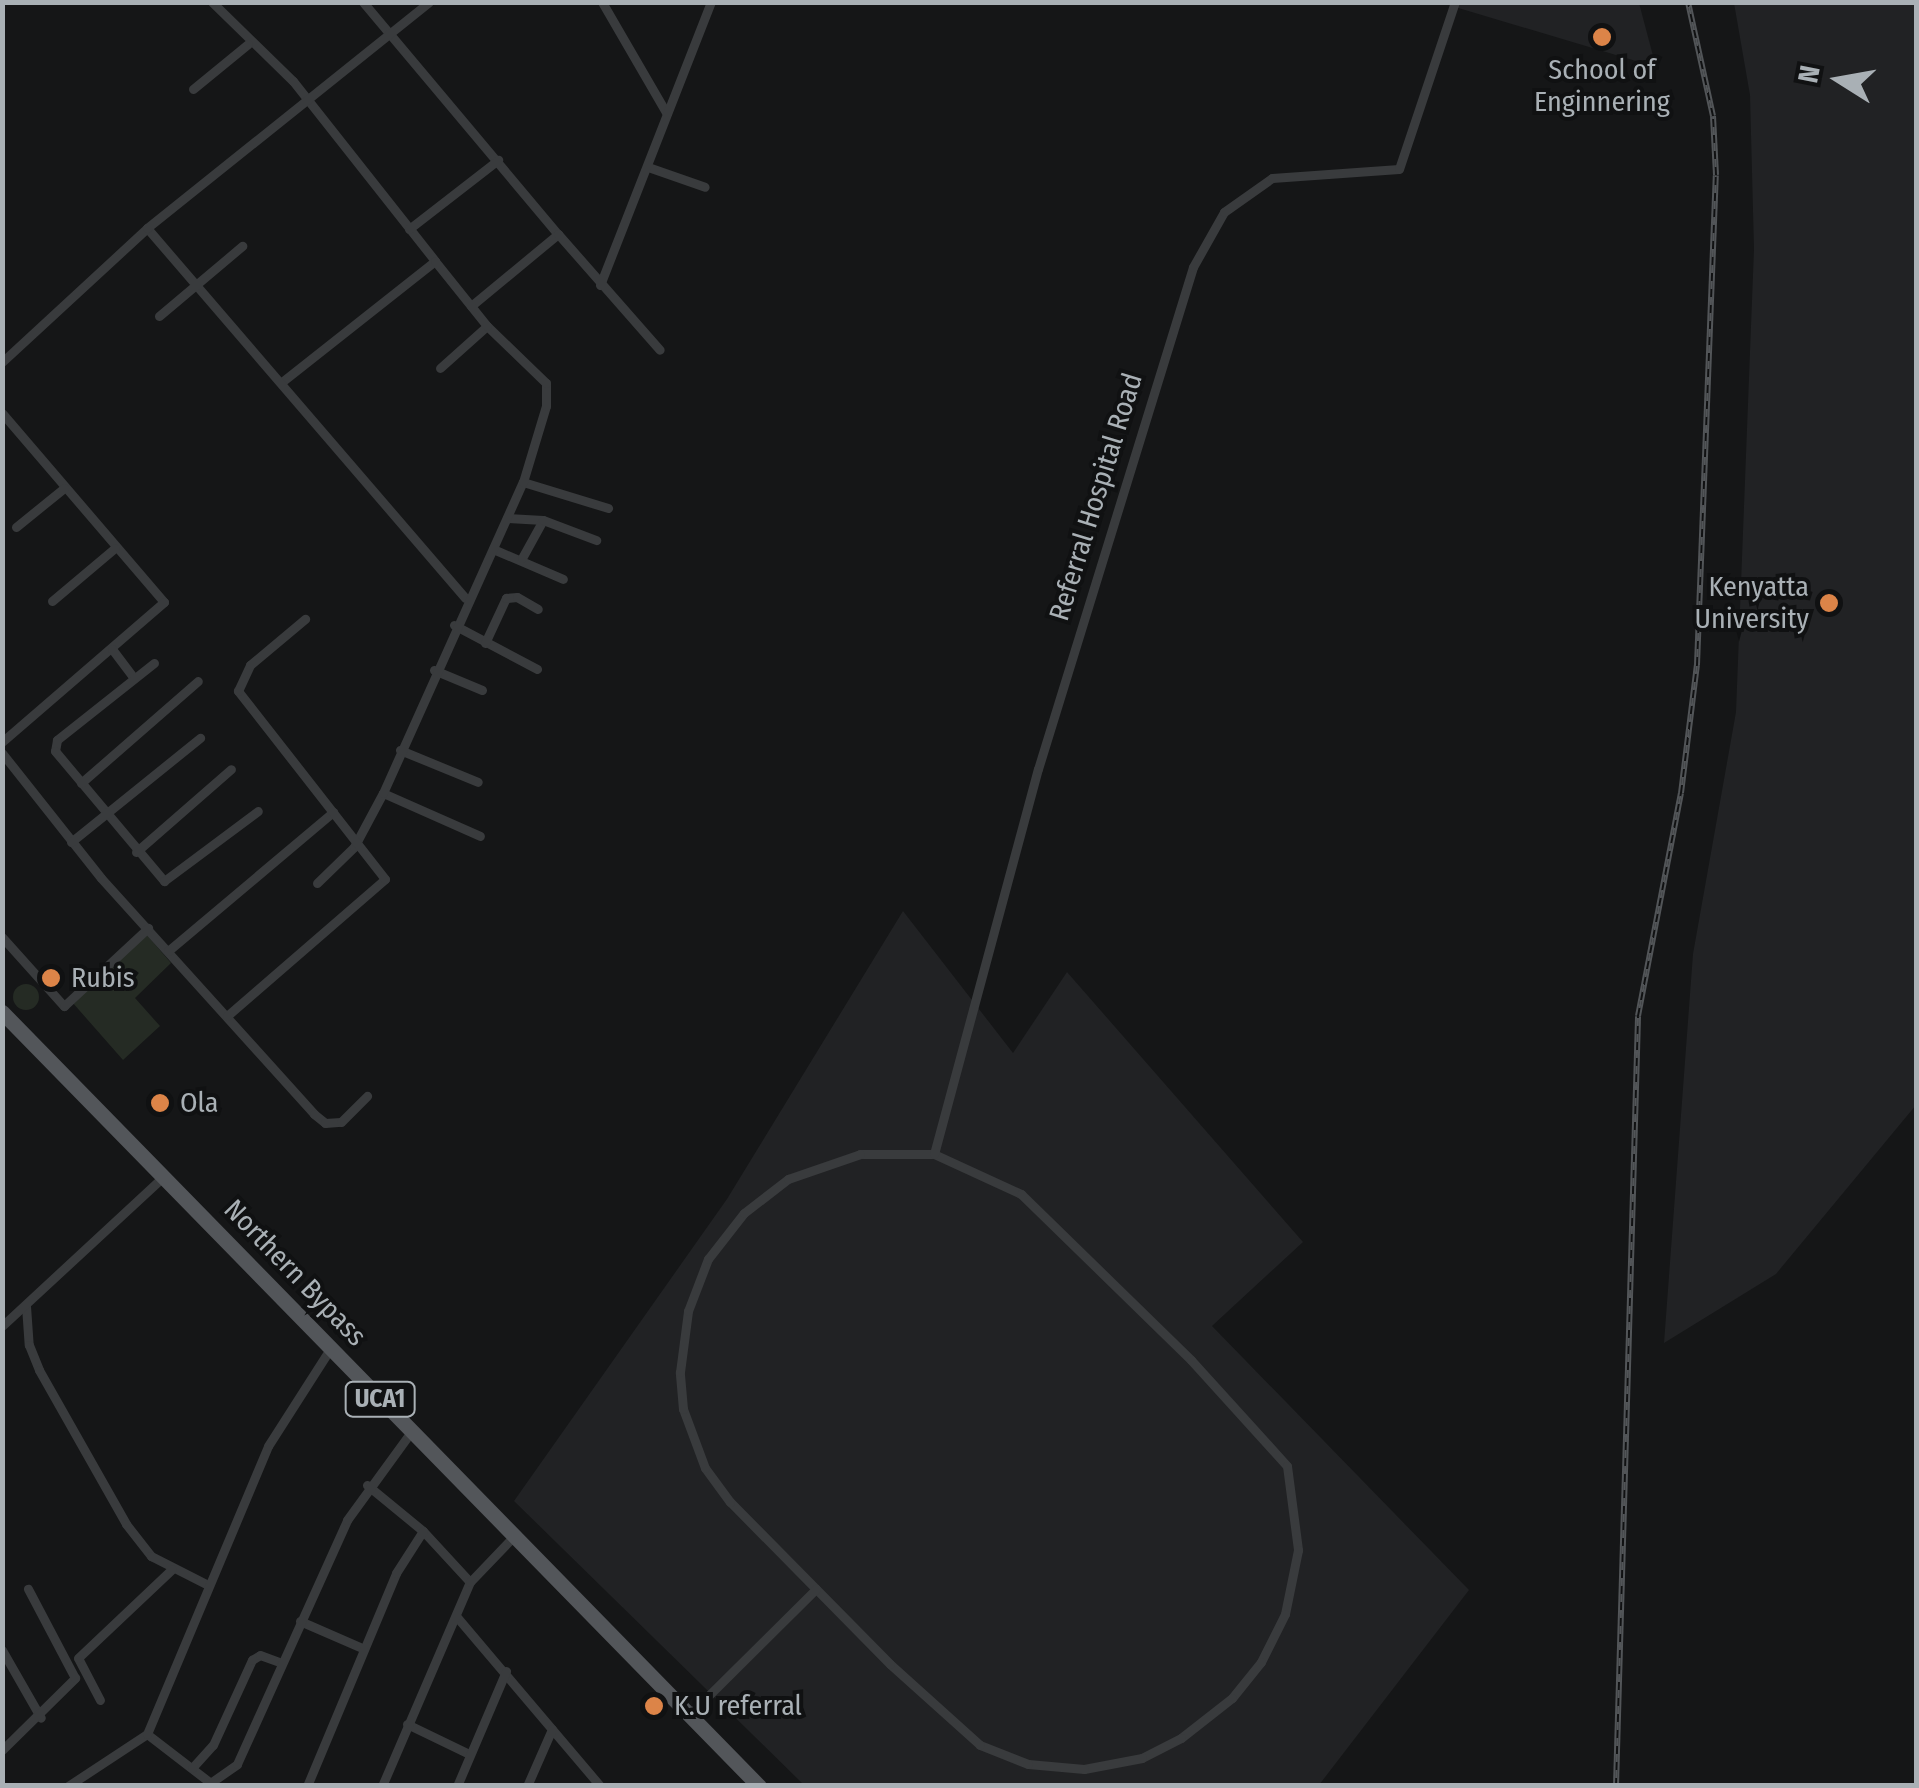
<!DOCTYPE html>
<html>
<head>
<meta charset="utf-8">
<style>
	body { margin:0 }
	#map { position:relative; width:1919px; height:1788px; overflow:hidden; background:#151617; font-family:"Fira Sans Condensed",sans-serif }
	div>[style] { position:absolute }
	.built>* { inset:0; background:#212224 }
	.green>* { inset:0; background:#252b24 }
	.round { border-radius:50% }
	.street>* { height:9px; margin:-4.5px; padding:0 4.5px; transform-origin:4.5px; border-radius:4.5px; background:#393b3d }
	.primary>* { height:15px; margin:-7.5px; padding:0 7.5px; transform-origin:7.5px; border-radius:7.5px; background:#53565a }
	.rail>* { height:6px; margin-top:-3px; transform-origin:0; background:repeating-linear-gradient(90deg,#101112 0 8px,#525558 0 16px); box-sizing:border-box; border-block:2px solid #525558 }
	.dots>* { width:28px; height:28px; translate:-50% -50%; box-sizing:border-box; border:5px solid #101112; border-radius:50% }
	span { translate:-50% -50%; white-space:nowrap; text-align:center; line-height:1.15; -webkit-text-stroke:8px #101112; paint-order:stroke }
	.shield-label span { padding:2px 8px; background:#101112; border:2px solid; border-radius:8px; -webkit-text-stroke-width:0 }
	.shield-label { font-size:25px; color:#a9b0b5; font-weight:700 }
	.poi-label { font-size:28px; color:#a9b0b5 }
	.right { translate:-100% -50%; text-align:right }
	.left { translate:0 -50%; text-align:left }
	.street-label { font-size:28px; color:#a9b0b5 }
	.frame { position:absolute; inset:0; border:5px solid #a9b0b5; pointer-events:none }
	.north { position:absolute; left:1789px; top:30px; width:100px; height:100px; -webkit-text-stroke:8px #101112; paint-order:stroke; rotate:281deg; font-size:28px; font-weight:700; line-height:40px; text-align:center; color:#a9b0b5 }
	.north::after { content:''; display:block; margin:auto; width:35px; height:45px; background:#a9b0b5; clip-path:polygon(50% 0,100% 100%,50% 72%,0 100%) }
</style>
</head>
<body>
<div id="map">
	<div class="built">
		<i style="clip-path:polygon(1457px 2px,1639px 3px,1656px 67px,1455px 7px)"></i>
		<i style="clip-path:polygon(1734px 3px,1916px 3px,1916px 1105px,1776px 1274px,1664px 1343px,1693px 954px,1736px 712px,1754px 249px,1750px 95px)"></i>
		<i style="clip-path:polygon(903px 911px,1013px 1053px,1067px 972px,1303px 1242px,1212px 1326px,1469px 1590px,1319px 1785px,804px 1785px,514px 1501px,727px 1199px)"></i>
	</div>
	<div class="green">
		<i style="clip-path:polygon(146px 934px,171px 963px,135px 998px,160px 1026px,123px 1060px,72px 1002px)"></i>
		<i class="round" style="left:13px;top:984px;width:26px;height:26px"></i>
	</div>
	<div class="street">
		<i style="left:212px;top:2px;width:113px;rotate:44.3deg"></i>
		<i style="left:293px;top:81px;width:229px;rotate:51.7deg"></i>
		<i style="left:435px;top:261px;width:194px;rotate:141.7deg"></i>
		<i style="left:363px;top:2px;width:303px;rotate:50deg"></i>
		<i style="left:602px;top:2px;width:129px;rotate:59.9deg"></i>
		<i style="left:193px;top:89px;width:71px;rotate:-39.3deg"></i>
		<i style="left:648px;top:167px;width:60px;rotate:19.3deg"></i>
		<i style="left:147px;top:228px;width:488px;rotate:49.3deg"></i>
		<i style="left:409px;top:229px;width:113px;rotate:-37.8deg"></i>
		<i style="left:600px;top:285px;width:304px;rotate:-68.6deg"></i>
		<i style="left:471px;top:306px;width:113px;rotate:-39.6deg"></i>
		<i style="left:558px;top:234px;width:154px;rotate:48.7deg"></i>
		<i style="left:159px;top:316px;width:109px;rotate:-40.1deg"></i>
		<i style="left:2px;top:362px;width:197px;rotate:-42.7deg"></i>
		<i style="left:147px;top:228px;width:361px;rotate:-38.7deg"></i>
		<i style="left:440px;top:368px;width:63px;rotate:-41.8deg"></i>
		<i style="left:2px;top:413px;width:249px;rotate:49.4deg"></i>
		<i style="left:164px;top:602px;width:214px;rotate:139.2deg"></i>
		<i style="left:523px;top:482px;width:89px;rotate:17deg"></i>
		<i style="left:507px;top:518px;width:36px;rotate:3deg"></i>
		<i style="left:16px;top:527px;width:62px;rotate:-39.1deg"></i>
		<i style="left:493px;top:549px;width:76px;rotate:23.2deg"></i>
		<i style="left:522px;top:558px;width:43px;rotate:-61.1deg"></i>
		<i style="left:543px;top:520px;width:57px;rotate:20.7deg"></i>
		<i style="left:52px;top:601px;width:82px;rotate:-40.1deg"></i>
		<i style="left:454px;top:625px;width:94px;rotate:27.9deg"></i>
		<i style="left:485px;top:643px;width:50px;rotate:-65deg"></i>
		<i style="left:506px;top:598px;width:11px;rotate:-5deg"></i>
		<i style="left:517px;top:597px;width:24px;rotate:30deg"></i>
		<i style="left:112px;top:649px;width:36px;rotate:53deg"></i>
		<i style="left:154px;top:663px;width:124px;rotate:141.6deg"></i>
		<i style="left:57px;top:740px;width:11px;rotate:100deg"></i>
		<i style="left:55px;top:751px;width:170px;rotate:50deg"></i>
		<i style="left:164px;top:881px;width:117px;rotate:-36.7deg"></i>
		<i style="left:434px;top:670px;width:52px;rotate:22.6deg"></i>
		<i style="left:400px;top:750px;width:84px;rotate:22.3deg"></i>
		<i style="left:2px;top:753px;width:159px;rotate:51.6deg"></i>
		<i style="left:101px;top:878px;width:318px;rotate:47.9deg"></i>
		<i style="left:314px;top:1114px;width:14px;rotate:39deg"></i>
		<i style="left:325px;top:1123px;width:16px;rotate:-4deg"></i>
		<i style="left:341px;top:1122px;width:37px;rotate:-45deg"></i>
		<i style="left:81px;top:783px;width:155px;rotate:-41.1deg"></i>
		<i style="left:383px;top:793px;width:106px;rotate:23.9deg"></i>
		<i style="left:71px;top:842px;width:166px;rotate:-38.9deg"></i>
		<i style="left:136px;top:852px;width:126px;rotate:-41.1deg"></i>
		<i style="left:317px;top:883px;width:52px;rotate:-44.2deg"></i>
		<i style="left:354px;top:847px;width:61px;rotate:-61.8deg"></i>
		<i style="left:383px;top:793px;width:341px;rotate:-65.8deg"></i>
		<i style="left:523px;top:482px;width:79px;rotate:-73.2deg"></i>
		<i style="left:546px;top:406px;width:23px;rotate:-90deg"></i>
		<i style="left:546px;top:383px;width:82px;rotate:-136deg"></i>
		<i style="left:487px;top:326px;width:83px;rotate:-128.7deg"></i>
		<i style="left:2px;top:937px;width:93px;rotate:48.1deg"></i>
		<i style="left:64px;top:1006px;width:115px;rotate:-42.9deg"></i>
		<i style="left:168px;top:951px;width:216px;rotate:-40.1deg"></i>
		<i style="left:227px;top:1016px;width:209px;rotate:-40.9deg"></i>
		<i style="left:385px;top:879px;width:239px;rotate:-128deg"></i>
		<i style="left:238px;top:691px;width:29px;rotate:-65deg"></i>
		<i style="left:250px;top:665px;width:72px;rotate:-39.9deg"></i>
		<i style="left:860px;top:1154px;width:74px"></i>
		<i style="left:934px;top:1154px;width:96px;rotate:24.7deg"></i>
		<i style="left:1021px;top:1194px;width:238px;rotate:44.3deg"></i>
		<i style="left:1191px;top:1360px;width:143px;rotate:47.8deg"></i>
		<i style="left:1287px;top:1466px;width:85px;rotate:82.5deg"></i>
		<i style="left:1298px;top:1550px;width:65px;rotate:101.5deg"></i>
		<i style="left:1285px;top:1614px;width:54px;rotate:116.6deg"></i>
		<i style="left:1261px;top:1662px;width:46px;rotate:128.9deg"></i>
		<i style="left:1232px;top:1698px;width:65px;rotate:141.9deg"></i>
		<i style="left:1181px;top:1738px;width:44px;rotate:152.9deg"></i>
		<i style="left:1142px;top:1758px;width:59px;rotate:169.3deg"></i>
		<i style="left:1084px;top:1769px;width:56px;rotate:-174.9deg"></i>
		<i style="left:1028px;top:1764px;width:52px;rotate:-158.4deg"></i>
		<i style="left:980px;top:1745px;width:121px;rotate:-138deg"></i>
		<i style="left:890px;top:1664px;width:228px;rotate:-134.6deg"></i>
		<i style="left:730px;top:1502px;width:42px;rotate:-126.3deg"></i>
		<i style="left:705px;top:1468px;width:63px;rotate:-110.4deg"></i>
		<i style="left:683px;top:1409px;width:37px;rotate:-95deg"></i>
		<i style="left:680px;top:1372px;width:62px;rotate:-82.5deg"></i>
		<i style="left:688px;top:1311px;width:56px;rotate:-69deg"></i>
		<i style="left:708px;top:1259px;width:58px;rotate:-52deg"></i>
		<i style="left:744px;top:1213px;width:56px;rotate:-37.7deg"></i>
		<i style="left:788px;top:1179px;width:76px;rotate:-19.1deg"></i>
		<i style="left:934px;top:1154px;width:399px;rotate:-74.9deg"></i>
		<i style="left:1038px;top:769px;width:525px;rotate:-72.84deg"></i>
		<i style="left:1193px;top:267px;width:63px;rotate:-60.6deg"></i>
		<i style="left:1224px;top:212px;width:59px;rotate:-35.3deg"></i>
		<i style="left:1272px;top:178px;width:127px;rotate:-4.1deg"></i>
		<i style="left:1399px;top:169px;width:176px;rotate:-71.5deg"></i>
		<i style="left:26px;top:1306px;width:39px;rotate:86deg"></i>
		<i style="left:29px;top:1345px;width:27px;rotate:68deg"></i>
		<i style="left:39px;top:1370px;width:177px;rotate:60.5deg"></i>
		<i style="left:126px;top:1524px;width:41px;rotate:52deg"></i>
		<i style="left:151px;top:1556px;width:64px;rotate:27deg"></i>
		<i style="left:2px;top:1326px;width:221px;rotate:-42.8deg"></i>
		<i style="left:367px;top:1485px;width:72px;rotate:39.4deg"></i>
		<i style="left:423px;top:1531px;width:69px;rotate:47.3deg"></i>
		<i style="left:456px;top:1616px;width:223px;rotate:49.7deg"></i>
		<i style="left:300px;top:1621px;width:68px;rotate:23.5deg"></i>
		<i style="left:2px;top:1650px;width:78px;rotate:60.2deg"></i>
		<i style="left:100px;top:1700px;width:47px;rotate:-117.6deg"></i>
		<i style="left:78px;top:1658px;width:129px;rotate:-43.4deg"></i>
		<i style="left:689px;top:1715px;width:179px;rotate:-44.8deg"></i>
		<i style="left:407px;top:1724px;width:69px;rotate:25.8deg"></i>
		<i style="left:147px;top:1734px;width:82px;rotate:37.6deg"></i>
		<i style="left:2px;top:1750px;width:103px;rotate:-44.6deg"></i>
		<i style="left:75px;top:1678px;width:101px;rotate:-117.8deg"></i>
		<i style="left:192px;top:1768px;width:31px;rotate:-48deg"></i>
		<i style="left:213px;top:1745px;width:94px;rotate:-65.4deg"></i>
		<i style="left:252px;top:1660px;width:9px;rotate:-32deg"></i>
		<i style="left:260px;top:1655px;width:23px;rotate:20deg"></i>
		<i style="left:68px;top:1786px;width:95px;rotate:-33.4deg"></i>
		<i style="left:147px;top:1734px;width:312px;rotate:-67.2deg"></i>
		<i style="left:268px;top:1446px;width:119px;rotate:-57.4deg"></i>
		<i style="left:206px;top:1786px;width:38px;rotate:-35deg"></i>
		<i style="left:237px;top:1764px;width:268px;rotate:-65.7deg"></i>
		<i style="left:347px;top:1520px;width:109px;rotate:-54deg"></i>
		<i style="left:307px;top:1786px;width:231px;rotate:-67.3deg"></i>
		<i style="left:396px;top:1573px;width:50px;rotate:-57.3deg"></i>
		<i style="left:382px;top:1786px;width:222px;rotate:-66.7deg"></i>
		<i style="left:470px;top:1582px;width:62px;rotate:-46.3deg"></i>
		<i style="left:457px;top:1786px;width:125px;rotate:-66.9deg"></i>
		<i style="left:527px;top:1786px;width:62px;rotate:-66.3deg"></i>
	</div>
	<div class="primary">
		<i style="left:2px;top:1012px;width:1083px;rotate:45.64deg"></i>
	</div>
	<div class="rail">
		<i style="left:1616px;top:1786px;width:770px;rotate:-88.36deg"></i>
		<i style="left:1638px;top:1016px;width:227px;rotate:-79.1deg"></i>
		<i style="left:1681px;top:793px;width:129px;rotate:-82.9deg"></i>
		<i style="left:1697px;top:665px;width:490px;rotate:-87.8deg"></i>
		<i style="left:1716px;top:175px;width:59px;rotate:-92.9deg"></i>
		<i style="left:1713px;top:116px;width:117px;rotate:-102.4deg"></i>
	</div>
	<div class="dots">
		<i style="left:1602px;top:37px;background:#dc8448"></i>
		<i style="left:1829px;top:603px;background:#dc8448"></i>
		<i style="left:51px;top:978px;background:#dc8448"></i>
		<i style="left:160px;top:1103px;background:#dc8448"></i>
		<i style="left:654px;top:1706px;background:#dc8448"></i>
	</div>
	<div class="shield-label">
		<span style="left:380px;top:1399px">UCA1</span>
	</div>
	<div class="poi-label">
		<span style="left:1602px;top:86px">School of<br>Enginnering</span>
		<span class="right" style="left:1809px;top:603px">Kenyatta<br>University</span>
		<span class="left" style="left:71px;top:978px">Rubis</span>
		<span class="left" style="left:180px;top:1103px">Ola</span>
		<span class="left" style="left:674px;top:1706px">K.U referral</span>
	</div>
	<div class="street-label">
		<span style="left:1096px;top:497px;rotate:-73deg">Referral Hospital Road</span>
		<span style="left:295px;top:1273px;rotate:46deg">Northern Bypass</span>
	</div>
	<div class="frame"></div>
	<div class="north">N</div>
</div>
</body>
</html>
